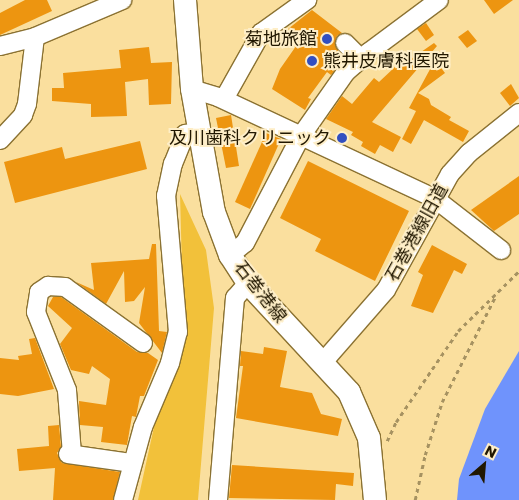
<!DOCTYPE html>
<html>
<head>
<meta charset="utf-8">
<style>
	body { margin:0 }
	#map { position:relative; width:519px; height:500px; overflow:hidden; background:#fadf9e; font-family:Poppins,"Noto Sans JP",sans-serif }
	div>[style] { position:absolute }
	.green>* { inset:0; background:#f2c13a }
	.water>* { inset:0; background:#6f93fc }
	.building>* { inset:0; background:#ed9510 }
	.path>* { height:2.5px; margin-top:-1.25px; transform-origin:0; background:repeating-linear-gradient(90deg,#a69261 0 4px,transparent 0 8px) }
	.roads { filter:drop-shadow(1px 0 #8b7232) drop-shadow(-1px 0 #8b7232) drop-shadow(0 1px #8b7232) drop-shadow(0 -1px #8b7232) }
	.minor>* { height:18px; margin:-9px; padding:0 9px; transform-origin:9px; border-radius:9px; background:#fff }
	.major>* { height:22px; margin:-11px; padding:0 11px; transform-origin:11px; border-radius:11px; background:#fff }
	.dots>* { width:14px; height:14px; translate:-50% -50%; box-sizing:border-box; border:2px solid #feeec7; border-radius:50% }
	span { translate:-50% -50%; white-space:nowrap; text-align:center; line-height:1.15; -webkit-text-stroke:4px #feeec7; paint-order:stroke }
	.poi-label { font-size:18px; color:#211700 }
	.right { translate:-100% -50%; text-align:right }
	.left { translate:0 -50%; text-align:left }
	.street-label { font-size:18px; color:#211700 }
	.north { position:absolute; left:459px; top:440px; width:50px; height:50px; -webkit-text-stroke:4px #feeec7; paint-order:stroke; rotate:27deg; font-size:14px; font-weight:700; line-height:20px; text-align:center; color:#211700 }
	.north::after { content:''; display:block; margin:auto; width:18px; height:22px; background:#211700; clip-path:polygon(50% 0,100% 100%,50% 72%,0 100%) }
</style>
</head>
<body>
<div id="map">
	<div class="green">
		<i style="clip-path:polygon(180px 194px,206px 250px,214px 308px,198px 500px,138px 500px,154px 427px,184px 345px)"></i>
	</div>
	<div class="water">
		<i style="clip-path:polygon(519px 351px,519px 500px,457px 500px,459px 479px,485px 409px)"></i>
	</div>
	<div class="building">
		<i style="clip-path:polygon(25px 0,47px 0,52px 11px,0 35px,0 13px)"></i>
		<i style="clip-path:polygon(484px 0,513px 0,494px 14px)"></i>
		<i style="clip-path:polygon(312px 10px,342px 33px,337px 36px,335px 45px,345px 58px,331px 75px,327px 72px,308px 98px,311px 99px,305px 110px,272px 89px,280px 69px,301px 39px,288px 29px)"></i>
		<i style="clip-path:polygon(426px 23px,434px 35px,426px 41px,417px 29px)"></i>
		<i style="clip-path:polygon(468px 30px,477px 41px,467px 48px,458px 37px)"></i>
		<i style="clip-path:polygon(434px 43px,437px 46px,372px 122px,401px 137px,393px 152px,380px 145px,375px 154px,361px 146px,363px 142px,351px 135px,353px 132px,326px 119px,342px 96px,352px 104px,374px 78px,379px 82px,396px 66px,398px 68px)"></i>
		<i style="clip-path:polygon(149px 47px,151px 63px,172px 62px,171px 104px,149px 105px,148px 79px,125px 82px,127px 116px,91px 117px,91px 104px,52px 101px,52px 88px,64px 88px,63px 73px,121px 68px,119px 50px)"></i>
		<i style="clip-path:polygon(435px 60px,445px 73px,418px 93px,429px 99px,431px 105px,451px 117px,449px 120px,469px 131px,463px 142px,424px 120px,411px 144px,402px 139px,416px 111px,409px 108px)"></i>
		<i style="clip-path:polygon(511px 84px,519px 98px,510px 106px,500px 93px)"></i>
		<i style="clip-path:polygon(231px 115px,239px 166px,226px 168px,216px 118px)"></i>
		<i style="clip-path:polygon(266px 133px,281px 139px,250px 209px,235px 202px)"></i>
		<i style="clip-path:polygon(140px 141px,147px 169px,15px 203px,4px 162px,62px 147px,65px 159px)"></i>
		<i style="clip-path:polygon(308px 161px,409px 211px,375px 281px,315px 251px,321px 239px,280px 218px)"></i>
		<i style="clip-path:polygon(519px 176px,519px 214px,494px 231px,471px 210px)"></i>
		<i style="clip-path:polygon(152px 244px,156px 244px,159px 331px,167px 332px,162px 353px,139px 323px,145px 287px,134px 301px,125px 302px,124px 271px,106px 304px,76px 282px,94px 290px,91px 263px,149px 259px)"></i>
		<i style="clip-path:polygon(432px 245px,467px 264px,462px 274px,454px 270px,433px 313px,411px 306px,423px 275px,418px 272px)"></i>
		<i style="clip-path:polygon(53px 297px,61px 297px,137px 352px,148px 353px,158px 360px,144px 396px,140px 396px,136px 417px,132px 416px,127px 445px,101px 442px,103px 427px,80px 425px,79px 401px,106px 405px,110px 379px,92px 366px,89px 374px,71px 370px,60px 344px,72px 328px,48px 306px)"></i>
		<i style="clip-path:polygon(35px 338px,54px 389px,18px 396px,0 394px,0 358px,19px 360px,18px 356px,32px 354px,29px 339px)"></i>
		<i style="clip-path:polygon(264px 347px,287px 351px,280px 387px,312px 393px,321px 414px,342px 419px,338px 436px,236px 418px,243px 366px,240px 366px,241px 351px,263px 354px)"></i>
		<i style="clip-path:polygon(59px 425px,61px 447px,57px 453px,62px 463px,120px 472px,113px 500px,53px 500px,55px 468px,19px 471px,17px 449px,49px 446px,48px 426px)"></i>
		<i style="clip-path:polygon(232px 465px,354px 473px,353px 486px,336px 484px,335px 500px,229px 498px)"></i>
	</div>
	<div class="path">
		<i style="left:387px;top:441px;width:21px;rotate:-65deg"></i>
		<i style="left:396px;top:422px;width:110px;rotate:-55.7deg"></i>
		<i style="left:458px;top:331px;width:86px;rotate:-44.5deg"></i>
		<i style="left:415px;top:500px;width:46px;rotate:-77.5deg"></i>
		<i style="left:425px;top:455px;width:56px;rotate:-72.2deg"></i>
		<i style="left:442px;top:402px;width:120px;rotate:-63.2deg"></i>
	</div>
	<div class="roads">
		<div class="minor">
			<i style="left:345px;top:43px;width:23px;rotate:45deg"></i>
			<i style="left:0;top:46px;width:36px;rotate:-14deg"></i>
			<i style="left:192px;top:89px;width:27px;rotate:17deg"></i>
			<i style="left:218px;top:97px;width:238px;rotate:25.1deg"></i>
			<i style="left:434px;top:198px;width:85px;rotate:37.8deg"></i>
			<i style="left:224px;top:99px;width:76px;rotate:-60.7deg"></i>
			<i style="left:261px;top:33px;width:57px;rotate:-35.7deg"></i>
			<i style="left:0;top:140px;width:34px;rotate:-47deg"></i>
			<i style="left:23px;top:115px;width:12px;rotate:-70deg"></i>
			<i style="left:27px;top:104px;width:67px;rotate:-83.2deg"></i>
			<i style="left:35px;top:37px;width:95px;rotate:-23deg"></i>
			<i style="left:230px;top:255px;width:19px;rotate:-39deg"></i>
			<i style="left:245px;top:243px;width:121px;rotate:-62.4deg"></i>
			<i style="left:301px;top:136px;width:78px;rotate:-54.9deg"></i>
			<i style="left:346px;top:72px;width:30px;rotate:-41deg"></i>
			<i style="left:369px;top:52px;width:87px;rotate:-36.6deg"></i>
			<i style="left:324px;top:361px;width:94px;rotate:-48.9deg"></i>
			<i style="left:386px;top:290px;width:132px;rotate:-61.1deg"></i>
			<i style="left:450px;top:174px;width:28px;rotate:-48deg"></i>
			<i style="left:469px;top:153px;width:64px;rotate:-38.7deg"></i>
			<i style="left:68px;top:454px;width:65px;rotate:8deg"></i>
			<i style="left:72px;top:454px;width:64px;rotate:-94.5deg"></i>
			<i style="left:67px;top:390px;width:84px;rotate:-111.7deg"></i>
			<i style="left:36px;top:312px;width:20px;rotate:-81deg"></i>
			<i style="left:39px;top:292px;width:11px;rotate:-34deg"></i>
			<i style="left:48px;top:286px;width:17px;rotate:3deg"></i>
			<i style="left:65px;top:287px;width:96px;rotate:35.7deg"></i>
			<i style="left:123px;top:500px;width:76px;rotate:-74.7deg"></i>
			<i style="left:143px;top:427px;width:69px;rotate:-67.1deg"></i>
			<i style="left:170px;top:363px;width:32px;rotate:-76deg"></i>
			<i style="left:178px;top:332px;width:137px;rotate:-95deg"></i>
			<i style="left:166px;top:196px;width:33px;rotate:-78deg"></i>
			<i style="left:173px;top:164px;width:32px;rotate:-68deg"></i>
			<i style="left:185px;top:134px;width:14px;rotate:-8deg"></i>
			<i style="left:218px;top:500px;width:203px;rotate:-85.2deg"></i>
			<i style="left:235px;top:298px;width:20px;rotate:-49deg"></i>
		</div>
		<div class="major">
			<i style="left:185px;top:0;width:89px;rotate:85.5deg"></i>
			<i style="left:192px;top:89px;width:125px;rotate:79.9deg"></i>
			<i style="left:214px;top:212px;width:46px;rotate:69.6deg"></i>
			<i style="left:230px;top:255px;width:33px;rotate:57deg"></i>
			<i style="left:248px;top:283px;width:149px;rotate:47.2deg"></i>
			<i style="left:349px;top:392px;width:50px;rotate:66.5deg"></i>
			<i style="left:369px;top:438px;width:62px;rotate:84.5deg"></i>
		</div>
	</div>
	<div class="dots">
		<i style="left:327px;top:39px;background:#324fc0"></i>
		<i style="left:312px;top:61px;background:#324fc0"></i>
		<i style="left:342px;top:138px;background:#324fc0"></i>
	</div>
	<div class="poi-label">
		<span class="right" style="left:317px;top:39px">菊地旅館</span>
		<span class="left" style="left:323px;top:61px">熊井皮膚科医院</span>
		<span class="right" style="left:331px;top:138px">及川歯科クリニック</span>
	</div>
	<div class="street-label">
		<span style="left:417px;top:233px;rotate:-61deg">石巻港線旧道</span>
		<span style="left:260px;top:292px;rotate:52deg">石巻港線</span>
	</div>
	<div class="north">N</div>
</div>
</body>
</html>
